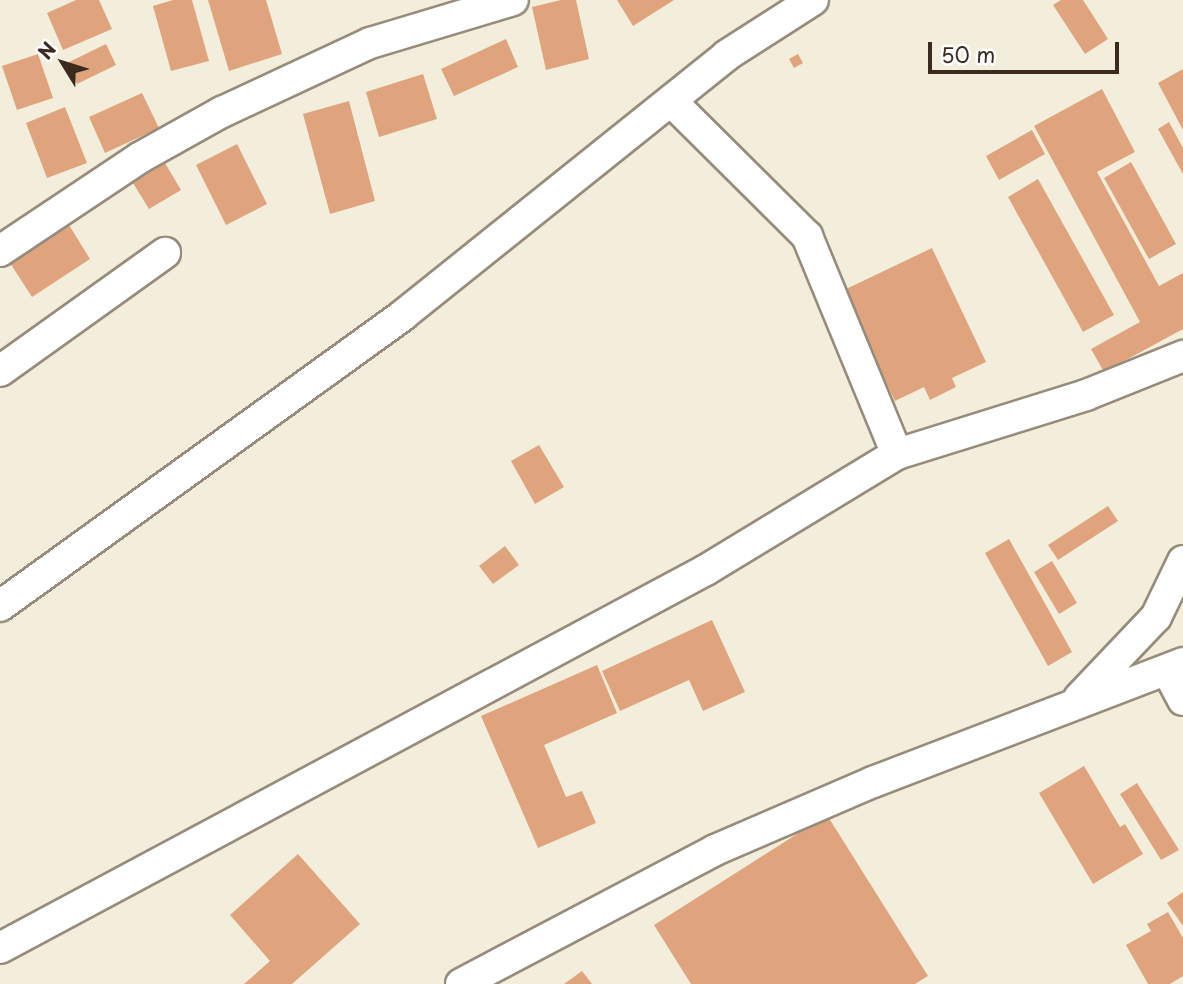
<!DOCTYPE html>
<html>
<head>
<meta charset="utf-8">
<style>
	body { margin:0 }
	#map { position:relative; width:1183px; height:984px; overflow:hidden; background:#f3eedb; font-family:"Playpen Sans",sans-serif }
	div>[style] { position:absolute }
	.building>* { inset:0; background:#dfa47d }
	.roads { filter:drop-shadow(2px 0 #978c7c) drop-shadow(-2px 0 #978c7c) drop-shadow(0 2px #978c7c) drop-shadow(0 -2px #978c7c) }
	.minor>* { height:30px; margin:-15px; padding:0 15px; transform-origin:15px; border-radius:15px; background:#fff }
	span { translate:-50% -50%; white-space:nowrap; text-align:center; line-height:1.15; -webkit-text-stroke:5px #fff; paint-order:stroke }
	.north { position:absolute; left:28px; top:28px; width:70px; height:70px; -webkit-text-stroke:5px #fff; paint-order:stroke; rotate:308deg; font-size:19px; font-weight:700; line-height:28px; text-align:center; color:#3b2a1e }
	.north::after { content:''; display:block; margin:auto; width:24px; height:32px; background:#3b2a1e; clip-path:polygon(50% 0,100% 100%,50% 72%,0 100%) }
	.scale { position:absolute; left:928px; top:42px; width:191px; height:32px; box-sizing:border-box; border:4px solid #3b2a1e; border-top:0; padding-left:9px; font-size:21px; line-height:24px; white-space:nowrap; color:#3b2a1e; -webkit-text-stroke:5px #fff; paint-order:stroke }
</style>
</head>
<body>
<div id="map">
	<div class="building">
		<i style="clip-path:polygon(76px 0,99px 0,112px 29px,63px 50px,47px 13px)"></i>
		<i style="clip-path:polygon(173px 0,192px 0,209px 61px,171px 71px,153px 6px)"></i>
		<i style="clip-path:polygon(208px 0,266px 0,282px 54px,229px 71px)"></i>
		<i style="clip-path:polygon(561px 0,576px 0,589px 59px,546px 70px,532px 7px)"></i>
		<i style="clip-path:polygon(617px 0,674px 0,633px 26px)"></i>
		<i style="clip-path:polygon(1061px 0,1083px 0,1108px 39px,1085px 54px,1053px 5px)"></i>
		<i style="clip-path:polygon(506px 39px,518px 67px,454px 96px,441px 69px)"></i>
		<i style="clip-path:polygon(106px 44px,116px 65px,77px 84px,67px 63px)"></i>
		<i style="clip-path:polygon(38px 54px,53px 98px,17px 110px,2px 66px)"></i>
		<i style="clip-path:polygon(798px 54px,803px 63px,794px 68px,789px 59px)"></i>
		<i style="clip-path:polygon(1183px 69px,1183px 130px,1158px 83px)"></i>
		<i style="clip-path:polygon(423px 74px,437px 119px,379px 137px,366px 92px)"></i>
		<i style="clip-path:polygon(1102px 89px,1135px 152px,1097px 172px,1159px 286px,1183px 273px,1183px 329px,1104px 372px,1091px 349px,1140px 322px,1034px 126px)"></i>
		<i style="clip-path:polygon(142px 93px,159px 128px,105px 153px,89px 117px)"></i>
		<i style="clip-path:polygon(349px 101px,375px 201px,330px 214px,303px 114px)"></i>
		<i style="clip-path:polygon(65px 107px,87px 163px,47px 178px,26px 123px)"></i>
		<i style="clip-path:polygon(1169px 122px,1183px 148px,1183px 174px,1158px 129px)"></i>
		<i style="clip-path:polygon(1032px 130px,1045px 154px,999px 180px,986px 156px)"></i>
		<i style="clip-path:polygon(237px 144px,267px 204px,226px 225px,196px 165px)"></i>
		<i style="clip-path:polygon(1131px 162px,1176px 244px,1149px 259px,1104px 178px)"></i>
		<i style="clip-path:polygon(165px 163px,181px 190px,149px 209px,133px 183px)"></i>
		<i style="clip-path:polygon(1038px 179px,1114px 315px,1083px 332px,1008px 197px)"></i>
		<i style="clip-path:polygon(69px 225px,90px 259px,32px 297px,10px 263px)"></i>
		<i style="clip-path:polygon(932px 248px,986px 362px,952px 378px,956px 387px,930px 400px,924px 387px,895px 401px,842px 291px)"></i>
		<i style="clip-path:polygon(539px 445px,564px 487px,535px 504px,511px 461px)"></i>
		<i style="clip-path:polygon(1108px 506px,1118px 521px,1058px 560px,1048px 545px)"></i>
		<i style="clip-path:polygon(1009px 539px,1072px 652px,1048px 666px,985px 553px)"></i>
		<i style="clip-path:polygon(505px 546px,519px 565px,493px 584px,479px 566px)"></i>
		<i style="clip-path:polygon(1052px 561px,1077px 603px,1059px 614px,1034px 572px)"></i>
		<i style="clip-path:polygon(712px 620px,745px 692px,703px 711px,689px 680px,620px 711px,602px 671px)"></i>
		<i style="clip-path:polygon(597px 665px,617px 713px,544px 745px,566px 797px,582px 791px,596px 823px,538px 848px,481px 716px)"></i>
		<i style="clip-path:polygon(1084px 766px,1120px 827px,1125px 824px,1143px 854px,1093px 884px,1039px 793px)"></i>
		<i style="clip-path:polygon(1137px 783px,1179px 850px,1161px 860px,1120px 794px)"></i>
		<i style="clip-path:polygon(827px 815px,928px 976px,915px 984px,691px 984px,654px 925px)"></i>
		<i style="clip-path:polygon(298px 854px,360px 924px,292px 984px,244px 984px,270px 961px,230px 915px)"></i>
		<i style="clip-path:polygon(1183px 892px,1183px 926px,1167px 903px)"></i>
		<i style="clip-path:polygon(1168px 912px,1183px 938px,1183px 976px,1170px 984px,1148px 984px,1126px 945px,1151px 931px,1147px 924px)"></i>
		<i style="clip-path:polygon(582px 971px,592px 984px,564px 984px)"></i>
	</div>
	<div class="roads">
		<div class="minor">
			<i style="left:671px;top:101px;width:192px;rotate:44.8deg"></i>
			<i style="left:807px;top:236px;width:236px;rotate:67.6deg"></i>
			<i style="left:0;top:251px;width:169px;rotate:-33.7deg"></i>
			<i style="left:141px;top:157px;width:93px;rotate:-29.1deg"></i>
			<i style="left:222px;top:112px;width:163px;rotate:-25deg"></i>
			<i style="left:370px;top:43px;width:149px;rotate:-16.7deg"></i>
			<i style="left:0;top:371px;width:203px;rotate:-35.6deg"></i>
			<i style="left:0;top:606px;width:497px;rotate:-35.8deg"></i>
			<i style="left:403px;top:315px;width:415px;rotate:-38.7deg"></i>
			<i style="left:727px;top:55px;width:102px;rotate:-32.6deg"></i>
			<i style="left:1167px;top:670px;width:34px;rotate:62deg"></i>
			<i style="left:1079px;top:698px;width:112px;rotate:-46.5deg"></i>
			<i style="left:1156px;top:617px;width:62px;rotate:-64.3deg"></i>
			<i style="left:0;top:948px;width:801px;rotate:-28.17deg"></i>
			<i style="left:706px;top:570px;width:223px;rotate:-31.3deg"></i>
			<i style="left:897px;top:454px;width:198px;rotate:-17.3deg"></i>
			<i style="left:1086px;top:395px;width:105px;rotate:-21.9deg"></i>
			<i style="left:461px;top:984px;width:287px;rotate:-27.8deg"></i>
			<i style="left:715px;top:850px;width:172px;rotate:-23.3deg"></i>
			<i style="left:873px;top:782px;width:332px;rotate:-21deg"></i>
		</div>
	</div>
	<div class="north">N</div>
	<div class="scale">50 m</div>
</div>
</body>
</html>
